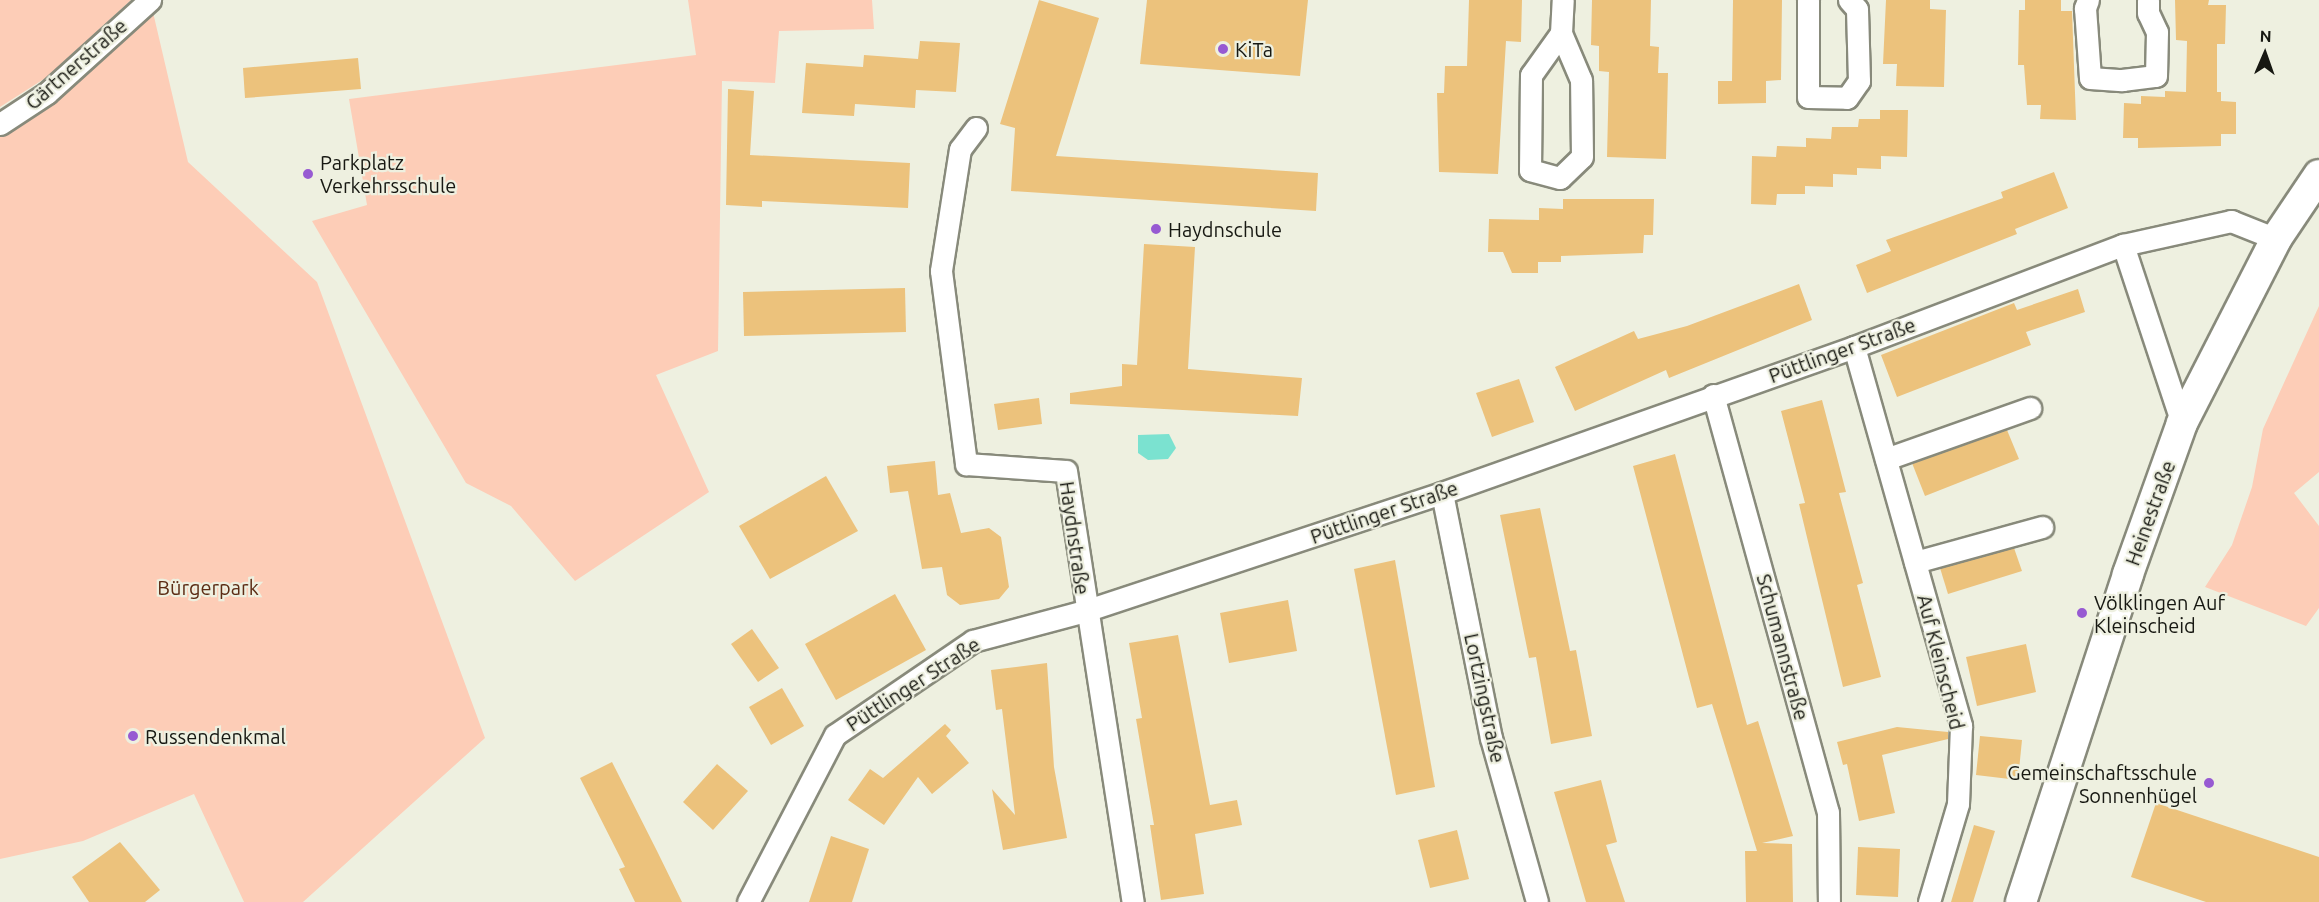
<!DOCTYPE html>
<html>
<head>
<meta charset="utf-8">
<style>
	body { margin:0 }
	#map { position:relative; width:2319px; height:902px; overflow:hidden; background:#eef0e0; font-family:Ubuntu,sans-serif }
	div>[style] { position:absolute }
	.green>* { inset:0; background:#fdcdb7 }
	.water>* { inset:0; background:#7be2d0 }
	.building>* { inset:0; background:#ecc27c }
	.roads { filter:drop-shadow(2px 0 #888a7b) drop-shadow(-2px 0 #888a7b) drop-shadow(0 2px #888a7b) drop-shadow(0 -2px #888a7b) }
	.street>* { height:21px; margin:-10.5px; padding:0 10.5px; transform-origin:10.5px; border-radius:10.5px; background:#fff }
	.secondary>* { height:30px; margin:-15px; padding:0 15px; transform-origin:15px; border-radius:15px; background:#fff }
	.dots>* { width:16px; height:16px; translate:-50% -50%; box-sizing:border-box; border:3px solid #eef0e0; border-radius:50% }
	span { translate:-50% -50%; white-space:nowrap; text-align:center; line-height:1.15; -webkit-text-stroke:4.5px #eef0e0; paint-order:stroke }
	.poi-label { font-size:20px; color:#171812 }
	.left { translate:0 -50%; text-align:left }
	.right { translate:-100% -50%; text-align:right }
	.street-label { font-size:20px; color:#171812 }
	.park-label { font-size:20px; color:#5c2c14 }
	.north { position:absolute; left:2235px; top:24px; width:60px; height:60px; -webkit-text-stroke:4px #eef0e0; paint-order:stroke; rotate:2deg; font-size:16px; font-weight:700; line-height:24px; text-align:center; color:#171812 }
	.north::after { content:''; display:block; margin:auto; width:21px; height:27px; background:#171812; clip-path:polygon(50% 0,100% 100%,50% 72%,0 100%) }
</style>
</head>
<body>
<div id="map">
	<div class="green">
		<i style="clip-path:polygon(0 0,131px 0,47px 77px,0 107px)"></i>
		<i style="clip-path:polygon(688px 0,872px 0,874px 29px,779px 31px,775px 83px,722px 81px,718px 351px,656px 375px,709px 492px,575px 581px,511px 506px,466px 483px,312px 221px,367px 205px,349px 99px,696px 55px)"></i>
		<i style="clip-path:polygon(152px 8px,188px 162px,317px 282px,485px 738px,303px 902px,244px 902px,194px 794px,83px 841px,0 859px,0 135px)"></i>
		<i style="clip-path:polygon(2319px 306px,2319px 472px,2294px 493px,2319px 526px,2319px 608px,2306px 626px,2205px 587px,2232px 545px,2252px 487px,2263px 429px)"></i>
	</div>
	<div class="water">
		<i style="clip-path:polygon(1169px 434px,1176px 448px,1168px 459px,1148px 460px,1138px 453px,1138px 435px)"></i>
	</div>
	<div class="building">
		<i style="clip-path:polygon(1039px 0,1099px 18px,1056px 156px,1318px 173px,1316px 211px,1011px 191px,1015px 128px,1000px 124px)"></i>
		<i style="clip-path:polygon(1147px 0,1308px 0,1300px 76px,1140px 64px)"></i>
		<i style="clip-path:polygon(1469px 0,1522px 0,1521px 42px,1506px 41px,1498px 174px,1439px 172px,1437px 93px,1444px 93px,1445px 66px,1467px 66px)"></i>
		<i style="clip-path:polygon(1592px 0,1651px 0,1650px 46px,1659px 47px,1658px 73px,1668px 73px,1666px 159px,1607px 157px,1609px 72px,1599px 71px,1599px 46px,1591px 45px)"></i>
		<i style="clip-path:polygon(1733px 0,1782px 0,1781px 80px,1766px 81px,1766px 103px,1718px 104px,1718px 81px,1732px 81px)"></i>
		<i style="clip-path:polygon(1886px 0,1930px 0,1930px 9px,1946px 10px,1944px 87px,1896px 86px,1897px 64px,1883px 64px)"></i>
		<i style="clip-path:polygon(2025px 0,2061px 0,2061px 11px,2072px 11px,2076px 120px,2040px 119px,2041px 105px,2027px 105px,2024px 65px,2018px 65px,2019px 10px,2025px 10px)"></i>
		<i style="clip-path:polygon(2175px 0,2209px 0,2208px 5px,2226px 5px,2225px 44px,2217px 44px,2217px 92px,2221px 92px,2221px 101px,2236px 102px,2236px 134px,2221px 134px,2221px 146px,2138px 148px,2138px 138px,2123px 138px,2124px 103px,2141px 104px,2141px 96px,2165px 97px,2165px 91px,2186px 92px,2187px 41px,2176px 40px)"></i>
		<i style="clip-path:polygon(920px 41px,960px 43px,956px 92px,916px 90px,915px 108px,855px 104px,854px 116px,802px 113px,806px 63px,863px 67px,864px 55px,918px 59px)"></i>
		<i style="clip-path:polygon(358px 58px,361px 89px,245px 98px,243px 68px)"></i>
		<i style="clip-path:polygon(728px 89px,754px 91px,750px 155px,910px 163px,908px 208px,762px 201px,762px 207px,726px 205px)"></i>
		<i style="clip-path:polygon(1880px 110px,1908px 110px,1907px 157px,1881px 156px,1881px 169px,1857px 168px,1857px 175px,1833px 174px,1833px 187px,1805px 186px,1805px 194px,1777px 194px,1776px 205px,1751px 204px,1752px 156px,1776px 157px,1777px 146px,1806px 147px,1806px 138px,1831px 139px,1832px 127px,1858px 127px,1859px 119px,1880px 119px)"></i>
		<i style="clip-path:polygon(2054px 172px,2068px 208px,2015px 229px,2017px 234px,1867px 293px,1856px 265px,1891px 251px,1886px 240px,2003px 198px,2001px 192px)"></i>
		<i style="clip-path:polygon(1563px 199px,1654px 199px,1653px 235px,1644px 235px,1643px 253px,1561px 256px,1561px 262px,1538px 262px,1538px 273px,1512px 273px,1503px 252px,1488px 252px,1489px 219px,1539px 220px,1539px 208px,1563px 209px)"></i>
		<i style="clip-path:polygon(1144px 244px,1195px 247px,1188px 369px,1302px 378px,1298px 416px,1070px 404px,1070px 393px,1122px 386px,1122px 364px,1137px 365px)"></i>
		<i style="clip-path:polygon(1799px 284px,1812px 320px,1669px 378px,1666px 370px,1575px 411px,1555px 367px,1634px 331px,1638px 339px,1687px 326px)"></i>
		<i style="clip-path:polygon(905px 288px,906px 332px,744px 336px,743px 292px)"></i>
		<i style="clip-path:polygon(2078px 289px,2085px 312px,2026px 332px,2031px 345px,1897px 397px,1881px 355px,2014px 303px,2017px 310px)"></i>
		<i style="clip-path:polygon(1519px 379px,1534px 422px,1492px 437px,1476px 393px)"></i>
		<i style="clip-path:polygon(1039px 398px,1042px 424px,998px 430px,994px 404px)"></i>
		<i style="clip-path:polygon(1822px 400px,1846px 492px,1839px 493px,1863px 583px,1857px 585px,1881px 677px,1843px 687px,1799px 504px,1805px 503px,1781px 411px)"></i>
		<i style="clip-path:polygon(2007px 430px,2019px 459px,1925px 496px,1912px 463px)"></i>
		<i style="clip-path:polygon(1675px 454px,1747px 725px,1758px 721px,1793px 836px,1762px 843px,1792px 844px,1793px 902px,1746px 902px,1745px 851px,1757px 851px,1712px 704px,1697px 708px,1633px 466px)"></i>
		<i style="clip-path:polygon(935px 461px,938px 495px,950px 493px,961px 533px,989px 528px,1001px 537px,1009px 587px,999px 599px,960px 605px,947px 595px,942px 567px,922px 569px,908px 491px,890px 493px,887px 466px)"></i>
		<i style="clip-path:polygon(826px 476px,858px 531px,770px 579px,739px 526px)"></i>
		<i style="clip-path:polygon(1540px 508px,1570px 651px,1576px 650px,1592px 736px,1551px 744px,1536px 657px,1529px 658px,1500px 515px)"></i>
		<i style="clip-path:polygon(2014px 548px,2022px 571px,1948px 594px,1940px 568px)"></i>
		<i style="clip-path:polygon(1395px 560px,1435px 787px,1396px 795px,1354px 569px)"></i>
		<i style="clip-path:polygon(895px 594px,926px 650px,836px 700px,805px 644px)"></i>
		<i style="clip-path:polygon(1288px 600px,1297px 651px,1229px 663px,1220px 613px)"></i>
		<i style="clip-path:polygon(752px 629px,779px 668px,758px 682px,731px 644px)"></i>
		<i style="clip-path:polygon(1178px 635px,1210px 805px,1237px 800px,1242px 825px,1195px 834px,1204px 894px,1161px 900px,1150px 825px,1154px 825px,1136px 719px,1142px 718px,1129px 643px)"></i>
		<i style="clip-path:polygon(2026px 644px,2036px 692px,1977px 706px,1966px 657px)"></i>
		<i style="clip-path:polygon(1047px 663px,1054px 767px,1067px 838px,1003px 850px,992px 789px,1015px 815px,1002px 709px,996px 710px,991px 670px)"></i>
		<i style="clip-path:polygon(782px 688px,804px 726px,771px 745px,749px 707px)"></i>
		<i style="clip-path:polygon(945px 724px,951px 730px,946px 736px,969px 763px,932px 794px,918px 777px,884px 825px,848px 800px,870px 769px,883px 778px)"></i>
		<i style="clip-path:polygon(1897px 727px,1948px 732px,1948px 739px,1882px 755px,1895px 813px,1859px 821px,1847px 764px,1843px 765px,1837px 742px)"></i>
		<i style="clip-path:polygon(1980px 736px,2022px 740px,2018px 780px,1976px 775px)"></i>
		<i style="clip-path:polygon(612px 762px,657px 851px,682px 902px,635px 902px,619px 869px,625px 867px,580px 778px)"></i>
		<i style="clip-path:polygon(717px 764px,748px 791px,713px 830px,683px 802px)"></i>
		<i style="clip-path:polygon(1601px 780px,1617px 842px,1606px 845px,1625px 902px,1586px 902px,1554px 792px)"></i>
		<i style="clip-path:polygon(2156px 803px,2319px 857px,2319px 902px,2206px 902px,2131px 877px)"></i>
		<i style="clip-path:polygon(1974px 825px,1995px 831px,1973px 902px,1951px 902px)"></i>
		<i style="clip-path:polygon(1457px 830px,1469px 879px,1430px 888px,1418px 840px)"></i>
		<i style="clip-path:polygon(831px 836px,869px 849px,852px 902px,809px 902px)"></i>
		<i style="clip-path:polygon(120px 842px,160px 890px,145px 902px,89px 902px,72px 877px)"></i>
		<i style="clip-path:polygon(1858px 847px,1900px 849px,1898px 897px,1856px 895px)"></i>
	</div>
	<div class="roads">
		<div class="street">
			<i style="left:1808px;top:0;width:97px;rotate:90deg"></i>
			<i style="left:1808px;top:97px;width:39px;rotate:1deg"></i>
			<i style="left:1847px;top:98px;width:21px;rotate:-55deg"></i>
			<i style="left:1859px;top:81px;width:72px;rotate:-91.6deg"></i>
			<i style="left:1857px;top:9px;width:12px;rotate:-132deg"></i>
			<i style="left:2088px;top:0;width:9px;rotate:111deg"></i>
			<i style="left:2085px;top:8px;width:70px;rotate:85.9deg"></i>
			<i style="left:2090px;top:78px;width:32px;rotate:4deg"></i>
			<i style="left:2122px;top:80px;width:34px;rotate:-7deg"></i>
			<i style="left:2156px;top:76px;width:44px;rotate:-88.7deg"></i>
			<i style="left:2157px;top:32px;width:21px;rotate:-115deg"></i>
			<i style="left:2148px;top:13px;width:13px;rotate:-90deg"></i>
			<i style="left:1561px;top:33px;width:52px;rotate:125.5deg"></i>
			<i style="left:1531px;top:75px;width:95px;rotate:90.6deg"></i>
			<i style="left:1530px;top:170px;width:31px;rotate:15deg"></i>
			<i style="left:1560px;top:178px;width:30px;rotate:-44deg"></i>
			<i style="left:1582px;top:157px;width:77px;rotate:-90.7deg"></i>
			<i style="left:1581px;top:80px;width:51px;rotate:-113.1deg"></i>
			<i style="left:1561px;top:33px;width:33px;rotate:-87deg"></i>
			<i style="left:0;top:124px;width:56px;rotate:-33.4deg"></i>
			<i style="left:47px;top:93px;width:139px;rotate:-42.1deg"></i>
			<i style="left:976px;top:128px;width:26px;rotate:127deg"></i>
			<i style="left:960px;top:149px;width:123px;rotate:98.9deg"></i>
			<i style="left:941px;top:271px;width:195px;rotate:82.6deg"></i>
			<i style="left:966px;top:464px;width:100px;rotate:4deg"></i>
			<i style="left:1066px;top:471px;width:436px;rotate:81.2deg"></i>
			<i style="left:2123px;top:245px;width:188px;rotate:71.7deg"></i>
			<i style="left:1854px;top:347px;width:394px;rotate:74.2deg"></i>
			<i style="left:1961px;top:726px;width:78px;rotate:92.2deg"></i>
			<i style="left:1958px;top:804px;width:102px;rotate:106.5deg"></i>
			<i style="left:1713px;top:395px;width:433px;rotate:74.6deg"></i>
			<i style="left:1828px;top:812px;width:90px;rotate:89.4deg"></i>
			<i style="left:1886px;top:459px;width:153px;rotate:-19.5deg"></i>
			<i style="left:1442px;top:493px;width:250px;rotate:78.7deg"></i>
			<i style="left:1491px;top:738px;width:170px;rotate:74.3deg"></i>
			<i style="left:1915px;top:562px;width:132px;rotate:-15.4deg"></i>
			<i style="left:748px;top:902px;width:188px;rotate:-62.5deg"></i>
			<i style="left:835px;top:735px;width:167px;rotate:-34.3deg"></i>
			<i style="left:973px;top:641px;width:116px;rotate:-15deg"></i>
			<i style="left:1085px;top:611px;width:376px;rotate:-18.3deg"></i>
			<i style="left:1442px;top:493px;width:437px;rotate:-19.5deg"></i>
			<i style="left:1854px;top:347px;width:288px;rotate:-20.8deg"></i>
			<i style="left:2123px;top:245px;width:111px;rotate:-12.5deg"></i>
			<i style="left:2231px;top:221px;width:48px;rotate:21.8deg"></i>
		</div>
		<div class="secondary">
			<i style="left:2021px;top:902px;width:345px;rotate:-71.9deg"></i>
			<i style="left:2128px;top:574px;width:160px;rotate:-70.3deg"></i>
			<i style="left:2182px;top:423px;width:207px;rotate:-62.9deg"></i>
			<i style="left:2276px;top:239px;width:77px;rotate:-56.1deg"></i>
		</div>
	</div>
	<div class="dots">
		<i style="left:1223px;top:49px;background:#975ad2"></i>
		<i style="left:308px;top:174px;background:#975ad2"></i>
		<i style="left:1156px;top:229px;background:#975ad2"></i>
		<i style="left:2082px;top:613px;background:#975ad2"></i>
		<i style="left:133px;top:736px;background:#975ad2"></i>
		<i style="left:2209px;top:783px;background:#975ad2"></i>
	</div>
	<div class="poi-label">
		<span class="left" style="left:1235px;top:49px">KiTa</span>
		<span class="left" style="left:320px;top:174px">Parkplatz<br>Verkehrsschule</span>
		<span class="left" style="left:1168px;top:229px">Haydnschule</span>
		<span class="left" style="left:2094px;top:614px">Völklingen Auf<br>Kleinscheid</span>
		<span class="left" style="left:145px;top:736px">Russendenkmal</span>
		<span class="right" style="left:2197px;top:784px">Gemeinschaftsschule<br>Sonnenhügel</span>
	</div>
	<div class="street-label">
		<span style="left:76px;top:64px;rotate:-41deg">Gärtnerstraße</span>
		<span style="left:1842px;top:350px;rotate:-20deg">Püttlinger Straße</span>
		<span style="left:1384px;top:512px;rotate:-19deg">Püttlinger Straße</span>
		<span style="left:2150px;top:513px;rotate:-70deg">Heinestraße</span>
		<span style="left:1075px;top:538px;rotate:82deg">Haydnstraße</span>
		<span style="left:1783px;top:647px;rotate:75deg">Schumannstraße</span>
		<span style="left:1941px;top:662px;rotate:76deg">Auf Kleinscheid</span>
		<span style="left:913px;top:684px;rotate:-33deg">Püttlinger Straße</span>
		<span style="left:1485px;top:698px;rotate:78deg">Lortzingstraße</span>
	</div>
	<div class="park-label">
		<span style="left:208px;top:587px">Bürgerpark</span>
	</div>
	<div class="north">N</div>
</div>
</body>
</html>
